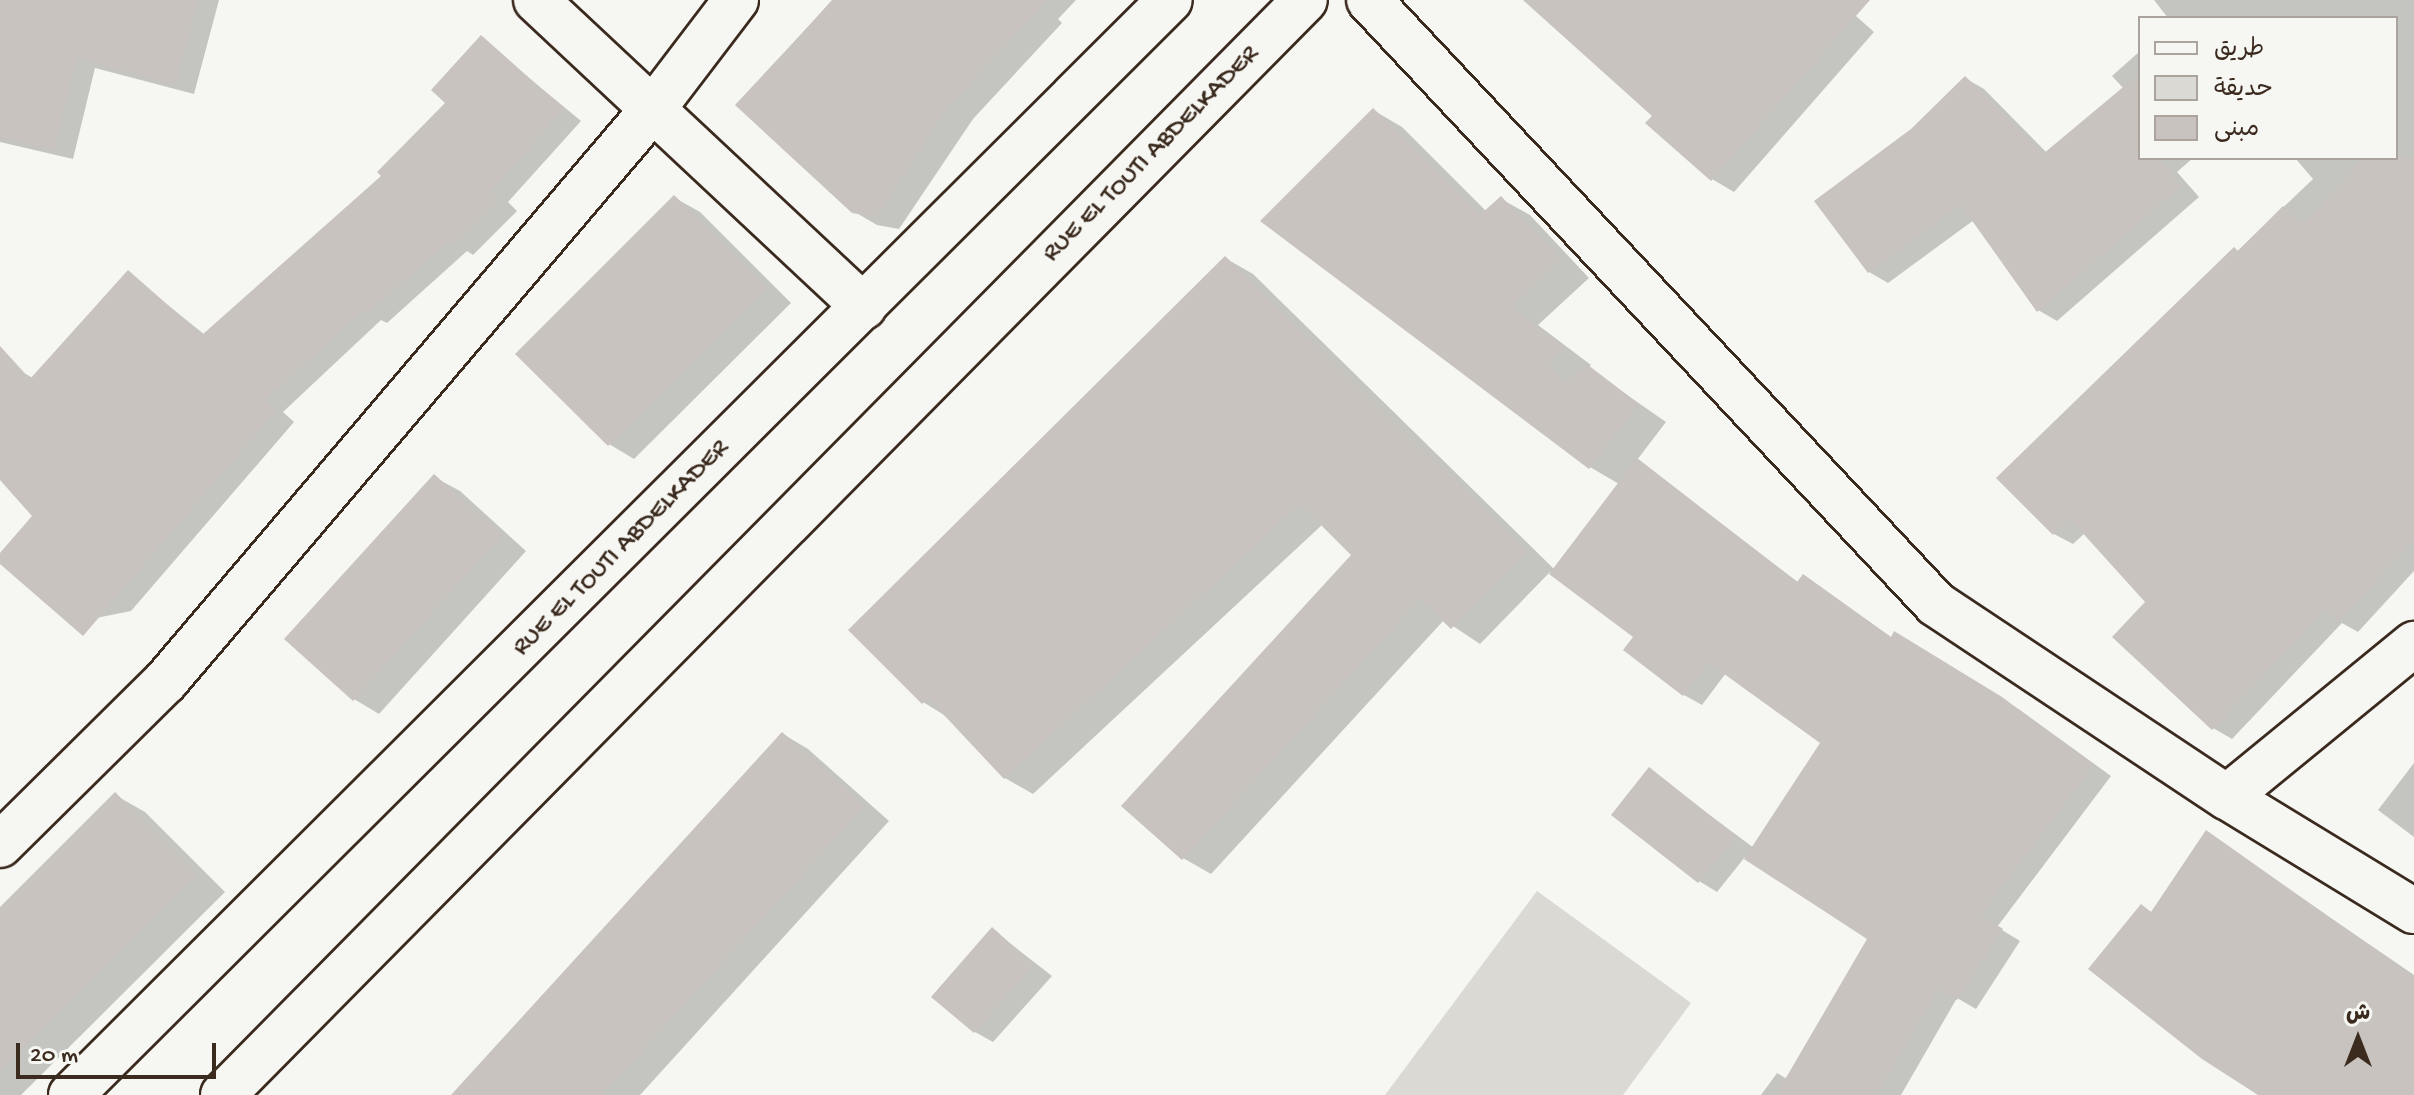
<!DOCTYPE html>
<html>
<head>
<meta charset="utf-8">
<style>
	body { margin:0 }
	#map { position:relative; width:2414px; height:1095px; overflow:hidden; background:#f6f6f2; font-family:"Gochi Hand","Playpen Sans Arabic",sans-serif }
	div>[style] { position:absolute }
	.green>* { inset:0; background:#dad9d3 }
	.shadow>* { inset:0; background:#0003 }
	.building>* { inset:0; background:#c8c3be }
	.roads { filter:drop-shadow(2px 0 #3b2a1e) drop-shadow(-2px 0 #3b2a1e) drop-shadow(0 2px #3b2a1e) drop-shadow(0 -2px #3b2a1e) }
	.minor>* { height:44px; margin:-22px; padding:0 22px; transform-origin:22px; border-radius:22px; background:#f6f6f2 }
	.tertiary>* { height:44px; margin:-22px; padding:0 22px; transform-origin:22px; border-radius:22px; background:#f6f6f2 }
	span { translate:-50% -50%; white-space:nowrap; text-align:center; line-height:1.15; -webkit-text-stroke:6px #f6f6f2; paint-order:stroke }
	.street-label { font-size:26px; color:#3b2a1e }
	.legend { position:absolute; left:2138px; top:16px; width:260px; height:144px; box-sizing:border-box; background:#f6f6f2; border:2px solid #aba49d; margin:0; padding:10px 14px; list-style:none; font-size:24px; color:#3b2a1e }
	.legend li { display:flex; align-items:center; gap:16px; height:40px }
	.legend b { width:40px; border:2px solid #aba49d }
	.north { position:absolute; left:2318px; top:999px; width:80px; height:80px; -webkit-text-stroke:6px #f6f6f2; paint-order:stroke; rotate:0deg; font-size:22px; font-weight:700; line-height:32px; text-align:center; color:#3b2a1e }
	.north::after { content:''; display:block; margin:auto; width:28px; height:36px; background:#3b2a1e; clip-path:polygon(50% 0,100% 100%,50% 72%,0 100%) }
	.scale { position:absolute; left:16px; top:1043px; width:200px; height:36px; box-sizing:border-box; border:4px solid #3b2a1e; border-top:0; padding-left:10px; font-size:24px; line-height:28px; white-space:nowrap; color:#3b2a1e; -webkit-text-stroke:6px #f6f6f2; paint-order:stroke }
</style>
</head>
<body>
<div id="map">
	<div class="green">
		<i style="clip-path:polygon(1537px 891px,1691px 1003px,1623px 1095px,1385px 1095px)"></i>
	</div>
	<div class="shadow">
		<i style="clip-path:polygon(0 0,219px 0,194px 94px,95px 68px,73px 159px,0 142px)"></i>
		<i style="clip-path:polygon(832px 0,1076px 0,1058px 19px,1062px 23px,973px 119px,899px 229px,877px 225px,853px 211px,738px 104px)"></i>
		<i style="clip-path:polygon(1556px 0,1838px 0,1874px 32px,1734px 192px,1712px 179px)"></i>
		<i style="clip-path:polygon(2154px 0,2414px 0,2414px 571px,2358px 632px,2342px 623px,2232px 739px,2213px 728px,2148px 602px,2085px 533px,2073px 544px,2054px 534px,1999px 478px,2313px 179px,2295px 158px,2396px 158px,2396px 18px,2168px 18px)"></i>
		<i style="clip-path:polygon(481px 38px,581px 121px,508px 202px,517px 211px,473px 255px,467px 251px,387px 323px,381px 320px,283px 412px,294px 422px,131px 611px,76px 622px,0 562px,35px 516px,0 477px,0 392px,22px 372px,33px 378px,128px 273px,205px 335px,384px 176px,447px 102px)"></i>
		<i style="clip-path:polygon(2140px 51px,2140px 158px,2193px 158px,2177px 172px,2199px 197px,2057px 321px,2038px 310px,1974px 220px,1888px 283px,1869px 272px,1912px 131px,1965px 78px,1984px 89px,2047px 153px,2124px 89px,2112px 76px)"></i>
		<i style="clip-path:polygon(1373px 110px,1402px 127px,1487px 212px,1501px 199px,1530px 215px,1589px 278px,1538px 325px,1591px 365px,1588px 368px,1666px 422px,1637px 460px,1799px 583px,1803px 576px,1892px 638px,1895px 634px,2020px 710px,2111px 776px,1997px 927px,2020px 941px,1976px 1009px,1957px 998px,1901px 1095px,1761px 1095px,1777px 1073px,1787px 1079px,1870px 938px,1745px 857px,1717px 892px,1699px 881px,1649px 770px,1754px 848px,1823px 743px,1726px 673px,1702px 705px,1684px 695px,1626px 650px,1636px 636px,1550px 572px,1480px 644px,1444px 620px,1211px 874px,1183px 858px,1354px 555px,1323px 524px,1033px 794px,1005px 778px,949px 718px,923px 702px,1225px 258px,1253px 274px,1554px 569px,1619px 484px,1590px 467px)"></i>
		<i style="clip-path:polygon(675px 198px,700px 212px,791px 303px,634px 459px,609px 444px)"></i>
		<i style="clip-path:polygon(434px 477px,460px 491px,526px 551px,379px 714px,354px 699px)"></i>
		<i style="clip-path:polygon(783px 734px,808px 749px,889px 821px,640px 1095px,453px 1095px)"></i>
		<i style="clip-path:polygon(2414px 763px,2414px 837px,2378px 810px)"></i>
		<i style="clip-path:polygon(115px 795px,145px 812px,225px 892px,21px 1095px,0 1095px,0 910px)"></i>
		<i style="clip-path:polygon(2207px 833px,2414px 975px,2414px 1095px,2262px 1095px,2142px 907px,2153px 913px)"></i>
		<i style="clip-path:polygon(993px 930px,1052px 976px,993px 1042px,975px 1032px)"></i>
	</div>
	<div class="building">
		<i style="clip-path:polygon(0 0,198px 0,176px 85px,77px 58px,54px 150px,0 137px)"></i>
		<i style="clip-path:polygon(833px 0,1048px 0,949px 106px,876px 217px,852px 213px,735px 105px)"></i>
		<i style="clip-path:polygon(1523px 0,1870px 0,1711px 181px,1645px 123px,1652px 116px)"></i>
		<i style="clip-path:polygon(481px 35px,564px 109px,491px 191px,500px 200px,454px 246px,449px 241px,367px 314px,363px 310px,266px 400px,277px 410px,83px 636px,0 564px,0 553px,32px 516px,0 480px,0 346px,30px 379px,128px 270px,202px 335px,381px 176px,377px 172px,445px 103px,431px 90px)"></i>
		<i style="clip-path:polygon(2140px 73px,2140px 158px,2158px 158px,2181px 186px,2037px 312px,1961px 205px,1868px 273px,1814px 201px,1911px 129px,1965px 76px,2043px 154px)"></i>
		<i style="clip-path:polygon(1373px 108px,1480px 215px,1501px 196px,1561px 260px,1511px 307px,1564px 347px,1549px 364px,1565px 382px,1588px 365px,1639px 404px,1589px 469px,1260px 221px)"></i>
		<i style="clip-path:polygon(2364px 158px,2414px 158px,2414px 540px,2338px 622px,2325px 610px,2212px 730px,2112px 637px,2145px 602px,2070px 519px,2053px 535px,1996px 478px,2234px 247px,2238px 251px,2283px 206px,2302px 225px)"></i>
		<i style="clip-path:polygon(674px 195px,768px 288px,608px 446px,515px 354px)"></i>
		<i style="clip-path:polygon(1225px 256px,1527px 552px,1451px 629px,1420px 599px,1182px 860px,1121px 806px,1351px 555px,1300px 504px,1004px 779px,928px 698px,922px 704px,848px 630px)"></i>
		<i style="clip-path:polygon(1637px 458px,1797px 582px,1803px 574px,1891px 637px,1894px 631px,2002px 697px,2094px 765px,1981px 915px,2003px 929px,1957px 1000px,1938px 989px,1877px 1095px,1776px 1095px,1867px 939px,1744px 859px,1820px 743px,1709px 663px,1683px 696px,1623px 650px,1633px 637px,1549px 574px)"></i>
		<i style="clip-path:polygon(434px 474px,502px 535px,353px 701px,284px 639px)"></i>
		<i style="clip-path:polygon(782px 732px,865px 806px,602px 1095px,451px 1095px)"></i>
		<i style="clip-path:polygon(1649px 767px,1736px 836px,1698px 883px,1611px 815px)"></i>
		<i style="clip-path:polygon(115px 792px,197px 874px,0 1070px,0 907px)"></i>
		<i style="clip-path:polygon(2206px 830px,2414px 977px,2414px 1095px,2258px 1095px,2202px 1059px,2088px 969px,2141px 904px,2151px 912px)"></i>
		<i style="clip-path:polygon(992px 927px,1034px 965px,974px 1033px,931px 997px)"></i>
	</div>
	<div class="roads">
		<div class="minor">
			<i style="left:536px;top:0;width:449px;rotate:43.1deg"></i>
			<i style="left:1369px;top:0;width:828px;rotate:46.81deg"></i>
			<i style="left:1936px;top:604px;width:349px;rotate:33.6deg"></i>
			<i style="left:2227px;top:797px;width:219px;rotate:31.4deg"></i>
			<i style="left:2227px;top:797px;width:242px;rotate:-39.3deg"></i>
			<i style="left:0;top:845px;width:232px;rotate:-44.7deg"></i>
			<i style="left:165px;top:682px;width:753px;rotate:-49.58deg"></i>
			<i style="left:653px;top:109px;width:137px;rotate:-52.7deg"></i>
		</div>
		<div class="tertiary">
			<i style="left:71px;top:1095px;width:1551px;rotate:-44.9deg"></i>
			<i style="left:223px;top:1095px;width:1539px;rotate:-45.34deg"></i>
		</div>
	</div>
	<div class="street-label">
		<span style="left:1152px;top:155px;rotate:-45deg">RUE EL TOUTI ABDELKADER</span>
		<span style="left:622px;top:549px;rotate:-45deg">RUE EL TOUTI ABDELKADER</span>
	</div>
	<ul class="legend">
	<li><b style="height:10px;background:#f6f6f2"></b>طريق</li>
	<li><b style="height:22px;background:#dad9d3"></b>حديقة</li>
	<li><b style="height:22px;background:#c8c3be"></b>مبنى</li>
	</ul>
	<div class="north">ش</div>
	<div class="scale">20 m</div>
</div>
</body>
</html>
